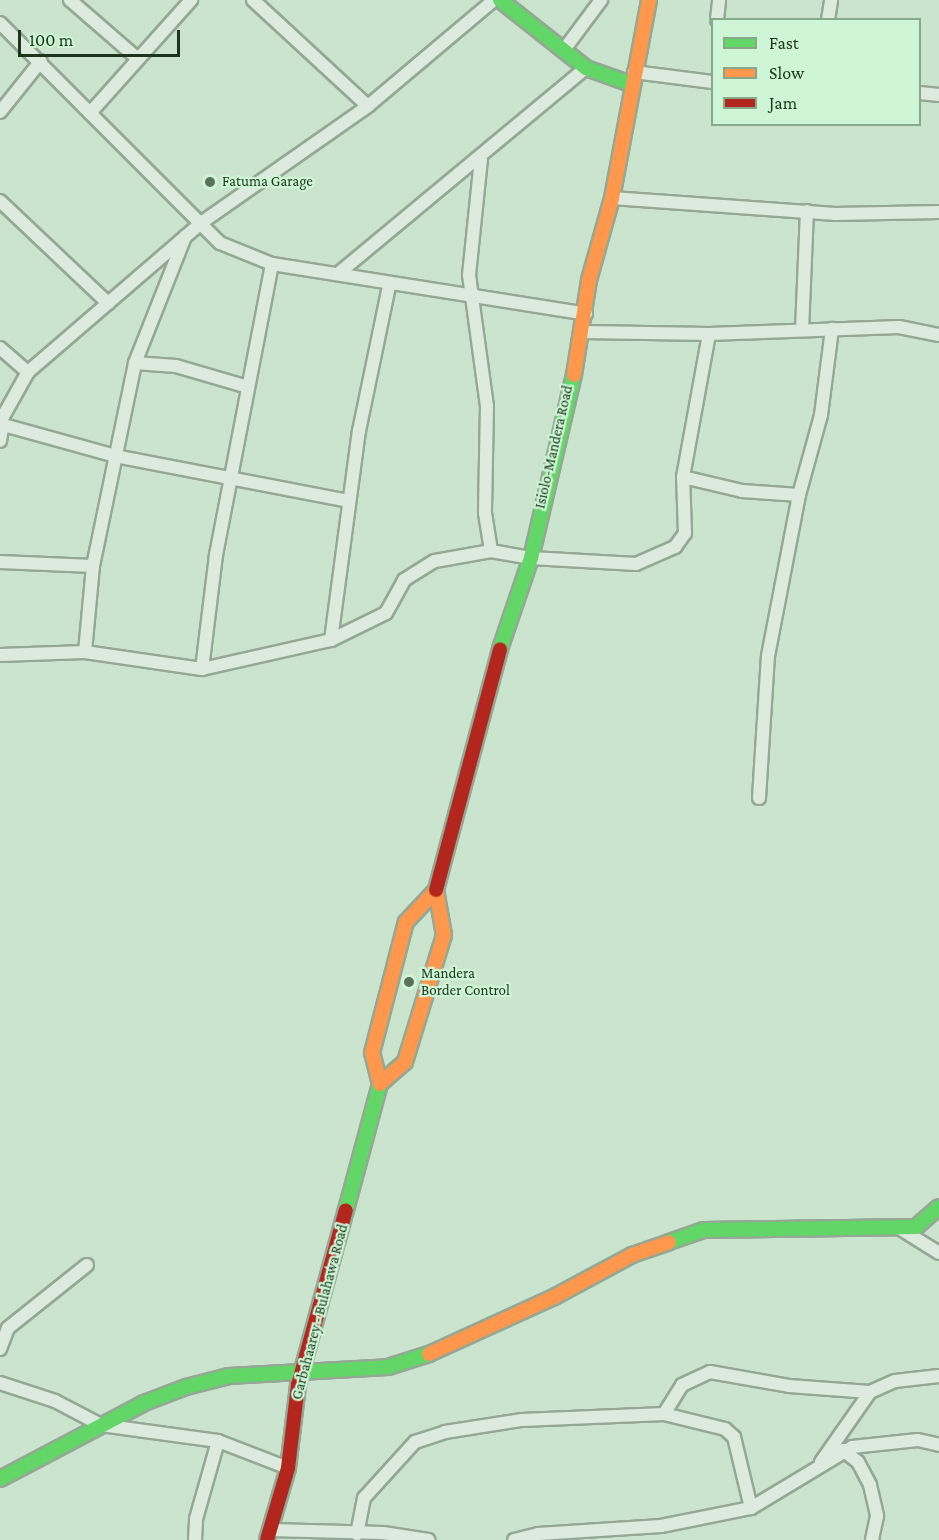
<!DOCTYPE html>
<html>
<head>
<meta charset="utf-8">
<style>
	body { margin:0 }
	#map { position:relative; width:939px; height:1540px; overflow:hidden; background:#cae4ce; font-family:"Crimson Pro",serif }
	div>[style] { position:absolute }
	.roads { filter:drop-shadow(2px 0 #94a895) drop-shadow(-2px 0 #94a895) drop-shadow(0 2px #94a895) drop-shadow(0 -2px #94a895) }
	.street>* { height:12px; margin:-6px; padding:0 6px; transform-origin:6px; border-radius:6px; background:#dcebde }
	.fast>* { height:14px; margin:-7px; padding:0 7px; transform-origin:7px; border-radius:7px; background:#63d668 }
	.slow>* { height:14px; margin:-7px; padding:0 7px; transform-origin:7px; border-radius:7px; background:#ff974d }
	.jam>* { height:14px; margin:-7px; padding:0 7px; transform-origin:7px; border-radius:7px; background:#b3261e }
	.dots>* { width:16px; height:16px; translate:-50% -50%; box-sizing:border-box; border:3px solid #cef5d5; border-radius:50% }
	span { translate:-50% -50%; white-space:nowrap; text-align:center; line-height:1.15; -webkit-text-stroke:4.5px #cef5d5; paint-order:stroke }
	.poi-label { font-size:15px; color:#1d351c }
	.left { translate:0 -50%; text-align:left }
	.street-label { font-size:15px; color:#1d351c }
	.legend { position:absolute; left:711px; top:18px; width:210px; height:108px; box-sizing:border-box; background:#cef5d5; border:2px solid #87a88b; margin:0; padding:8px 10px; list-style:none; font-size:18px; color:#1d351c }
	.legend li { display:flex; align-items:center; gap:12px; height:30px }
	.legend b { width:30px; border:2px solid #87a88b }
	.scale { position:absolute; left:18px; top:30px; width:162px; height:27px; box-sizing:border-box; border:3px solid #1d351c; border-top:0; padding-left:8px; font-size:18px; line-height:21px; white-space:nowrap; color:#1d351c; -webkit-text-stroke:4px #cef5d5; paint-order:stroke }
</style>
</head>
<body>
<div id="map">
	<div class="roads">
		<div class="street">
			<i style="left:70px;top:0;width:90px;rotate:40.9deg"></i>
			<i style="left:253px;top:0;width:156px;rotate:42.7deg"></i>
			<i style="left:717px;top:20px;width:20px;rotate:-84deg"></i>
			<i style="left:828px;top:20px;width:20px;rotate:-81deg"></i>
			<i style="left:0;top:23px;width:311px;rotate:45deg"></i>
			<i style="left:220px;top:243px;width:56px;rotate:22deg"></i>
			<i style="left:272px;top:264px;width:318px;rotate:9deg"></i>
			<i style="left:563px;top:51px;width:64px;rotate:-53.3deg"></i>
			<i style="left:634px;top:72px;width:79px;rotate:7.3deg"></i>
			<i style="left:920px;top:93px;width:19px;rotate:6deg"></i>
			<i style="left:0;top:112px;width:65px;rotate:-51.2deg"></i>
			<i style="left:90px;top:113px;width:152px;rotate:-48.2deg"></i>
			<i style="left:481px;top:159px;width:117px;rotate:95.9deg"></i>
			<i style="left:469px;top:275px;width:132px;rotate:82.2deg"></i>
			<i style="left:487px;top:406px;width:107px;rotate:91.1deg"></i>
			<i style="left:485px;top:513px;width:38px;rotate:81deg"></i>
			<i style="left:612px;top:198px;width:224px;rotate:4.1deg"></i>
			<i style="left:835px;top:214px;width:104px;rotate:-1.1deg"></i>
			<i style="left:0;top:201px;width:149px;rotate:43.4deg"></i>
			<i style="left:340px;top:272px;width:320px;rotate:-39.7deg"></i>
			<i style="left:802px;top:330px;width:119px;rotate:-87.6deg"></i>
			<i style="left:584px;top:332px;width:125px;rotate:0.9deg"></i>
			<i style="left:709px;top:334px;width:190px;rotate:-2.1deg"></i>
			<i style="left:899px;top:327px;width:41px;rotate:11.3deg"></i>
			<i style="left:709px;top:334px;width:145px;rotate:100.3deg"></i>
			<i style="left:683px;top:477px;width:61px;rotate:13.3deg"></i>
			<i style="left:742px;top:491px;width:57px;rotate:4deg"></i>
			<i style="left:0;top:348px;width:37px;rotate:41deg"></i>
			<i style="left:135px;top:363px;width:41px;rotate:4.2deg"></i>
			<i style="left:176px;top:366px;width:75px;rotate:16.3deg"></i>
			<i style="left:0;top:422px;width:57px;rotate:-60.8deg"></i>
			<i style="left:28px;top:372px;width:228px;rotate:-40.7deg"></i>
			<i style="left:201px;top:223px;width:204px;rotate:-35deg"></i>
			<i style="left:368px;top:106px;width:165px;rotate:-40.1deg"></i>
			<i style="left:0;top:424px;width:119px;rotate:15.5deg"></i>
			<i style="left:115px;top:456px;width:238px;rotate:10.9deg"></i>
			<i style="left:0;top:441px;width:13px;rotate:-81deg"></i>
			<i style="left:0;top:562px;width:93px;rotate:2.5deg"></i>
			<i style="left:331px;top:640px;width:211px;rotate:-82.4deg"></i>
			<i style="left:359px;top:431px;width:148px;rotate:-78.3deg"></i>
			<i style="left:85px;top:652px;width:86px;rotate:-84.7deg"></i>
			<i style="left:93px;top:566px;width:207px;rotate:-78.3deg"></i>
			<i style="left:135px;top:363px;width:136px;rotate:-68.4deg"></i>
			<i style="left:0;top:655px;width:85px;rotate:-2deg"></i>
			<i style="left:85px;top:652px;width:118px;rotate:8.3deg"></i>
			<i style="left:202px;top:669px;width:132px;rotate:-12.7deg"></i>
			<i style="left:331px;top:640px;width:61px;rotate:-26.1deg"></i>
			<i style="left:386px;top:613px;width:38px;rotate:-61deg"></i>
			<i style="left:404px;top:580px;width:36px;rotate:-32deg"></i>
			<i style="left:435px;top:561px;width:57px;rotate:-10.1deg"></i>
			<i style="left:491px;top:551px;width:41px;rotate:9.9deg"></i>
			<i style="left:531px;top:558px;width:105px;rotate:3.3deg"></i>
			<i style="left:636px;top:564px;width:43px;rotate:-23.6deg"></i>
			<i style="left:675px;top:547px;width:17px;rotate:-54deg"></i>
			<i style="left:685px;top:533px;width:56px;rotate:-92deg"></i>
			<i style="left:202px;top:669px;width:115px;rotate:-83deg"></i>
			<i style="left:216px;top:555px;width:296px;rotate:-79.1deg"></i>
			<i style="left:759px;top:798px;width:142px;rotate:-86.4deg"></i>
			<i style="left:768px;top:656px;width:164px;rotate:-79.1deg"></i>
			<i style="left:799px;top:495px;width:83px;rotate:-74.6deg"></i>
			<i style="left:821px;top:415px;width:87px;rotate:-82.7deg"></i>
			<i style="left:899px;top:1228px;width:47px;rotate:32deg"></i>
			<i style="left:0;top:1349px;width:22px;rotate:-69deg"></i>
			<i style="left:8px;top:1328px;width:101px;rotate:-38.6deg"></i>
			<i style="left:0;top:1383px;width:58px;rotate:18.1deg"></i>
			<i style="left:55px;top:1401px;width:52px;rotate:27.6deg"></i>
			<i style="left:101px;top:1425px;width:118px;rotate:7.8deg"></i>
			<i style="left:218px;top:1441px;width:75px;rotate:21.1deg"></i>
			<i style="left:664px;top:1414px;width:34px;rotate:-58deg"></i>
			<i style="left:682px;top:1385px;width:31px;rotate:-25deg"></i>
			<i style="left:710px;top:1372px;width:80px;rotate:10deg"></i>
			<i style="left:789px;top:1386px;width:81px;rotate:4.2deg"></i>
			<i style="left:870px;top:1392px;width:27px;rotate:-24deg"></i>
			<i style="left:895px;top:1381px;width:44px;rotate:-6.5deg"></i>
			<i style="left:843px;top:1450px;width:19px;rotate:39deg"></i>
			<i style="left:858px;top:1462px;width:26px;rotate:62deg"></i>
			<i style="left:870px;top:1485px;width:32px;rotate:77deg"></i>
			<i style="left:877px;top:1516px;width:25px;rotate:102deg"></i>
			<i style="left:821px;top:1462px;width:85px;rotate:-55deg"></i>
			<i style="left:271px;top:1530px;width:112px;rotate:1.5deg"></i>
			<i style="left:383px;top:1533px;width:46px;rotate:8.8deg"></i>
			<i style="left:357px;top:1534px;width:37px;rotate:-79deg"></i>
			<i style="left:364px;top:1498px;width:76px;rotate:-47.7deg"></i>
			<i style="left:415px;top:1442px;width:32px;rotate:-18deg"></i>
			<i style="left:445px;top:1432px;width:78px;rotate:-8.9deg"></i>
			<i style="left:522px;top:1420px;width:142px;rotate:-2.4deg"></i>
			<i style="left:664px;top:1414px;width:63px;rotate:13.8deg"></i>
			<i style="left:725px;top:1429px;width:12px;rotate:42deg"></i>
			<i style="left:734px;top:1437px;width:73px;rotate:76.5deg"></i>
			<i style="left:195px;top:1540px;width:21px;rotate:-87deg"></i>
			<i style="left:196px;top:1519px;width:81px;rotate:-74.2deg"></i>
			<i style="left:514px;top:1540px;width:25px;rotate:-14deg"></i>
			<i style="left:538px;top:1534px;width:123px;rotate:-3.7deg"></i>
			<i style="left:661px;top:1526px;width:92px;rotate:-11.3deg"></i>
			<i style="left:751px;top:1508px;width:118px;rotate:-31.1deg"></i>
			<i style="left:852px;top:1447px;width:66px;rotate:-6.1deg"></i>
			<i style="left:918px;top:1440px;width:22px;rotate:13deg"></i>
		</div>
		<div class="fast">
			<i style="left:500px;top:0;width:110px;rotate:38.3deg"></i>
			<i style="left:586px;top:68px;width:48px;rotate:19.6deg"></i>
			<i style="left:500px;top:649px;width:96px;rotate:-71.2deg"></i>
			<i style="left:531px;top:558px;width:188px;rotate:-76.8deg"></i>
			<i style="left:346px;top:1210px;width:131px;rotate:-74.9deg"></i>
			<i style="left:669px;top:1242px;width:37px;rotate:-19deg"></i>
			<i style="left:704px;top:1230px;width:212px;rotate:-0.8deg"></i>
			<i style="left:916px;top:1227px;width:30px;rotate:-41deg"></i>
			<i style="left:0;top:1479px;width:163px;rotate:-27.8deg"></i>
			<i style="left:144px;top:1403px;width:45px;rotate:-20.9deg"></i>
			<i style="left:186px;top:1387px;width:44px;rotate:-14.3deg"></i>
			<i style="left:229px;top:1376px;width:159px;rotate:-3.2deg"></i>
			<i style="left:388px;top:1367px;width:43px;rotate:-17.6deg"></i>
		</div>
		<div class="slow">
			<i style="left:574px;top:375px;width:96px;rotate:-81deg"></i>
			<i style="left:589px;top:280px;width:85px;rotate:-74.3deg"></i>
			<i style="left:612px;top:198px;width:201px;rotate:-79.4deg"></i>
			<i style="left:436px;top:890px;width:46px;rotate:79.9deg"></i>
			<i style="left:444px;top:935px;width:133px;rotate:107.1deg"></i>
			<i style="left:405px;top:1062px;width:33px;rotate:139deg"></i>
			<i style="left:380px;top:1084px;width:32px;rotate:-104deg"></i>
			<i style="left:372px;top:1053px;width:135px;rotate:-75.5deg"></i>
			<i style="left:406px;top:922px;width:44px;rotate:-46.8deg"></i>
			<i style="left:429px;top:1354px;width:137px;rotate:-24.5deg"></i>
			<i style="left:554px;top:1297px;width:89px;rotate:-28.3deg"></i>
			<i style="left:632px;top:1255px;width:39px;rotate:-19deg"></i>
		</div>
		<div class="jam">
			<i style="left:436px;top:890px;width:249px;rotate:-75.1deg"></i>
			<i style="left:267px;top:1540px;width:75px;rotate:-73.7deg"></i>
			<i style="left:288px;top:1468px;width:84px;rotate:-83.1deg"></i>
			<i style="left:298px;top:1385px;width:181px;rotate:-74.7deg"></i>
		</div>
	</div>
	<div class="dots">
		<i style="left:210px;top:182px;background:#5a725a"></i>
		<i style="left:409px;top:982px;background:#5a725a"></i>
	</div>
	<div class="poi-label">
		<span class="left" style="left:222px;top:182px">Fatuma Garage</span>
		<span class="left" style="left:421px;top:982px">Mandera<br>Border Control</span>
	</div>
	<div class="street-label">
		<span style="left:554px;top:447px;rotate:-77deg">Isiolo-Mandera Road</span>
		<span style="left:320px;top:1312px;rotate:-75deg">Garbahaarey - Bulahawa Road</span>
	</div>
	<ul class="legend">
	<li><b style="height:8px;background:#63d668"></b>Fast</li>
	<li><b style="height:8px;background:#ff974d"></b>Slow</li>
	<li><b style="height:8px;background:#b3261e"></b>Jam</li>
	</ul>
	<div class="scale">100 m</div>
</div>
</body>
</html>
